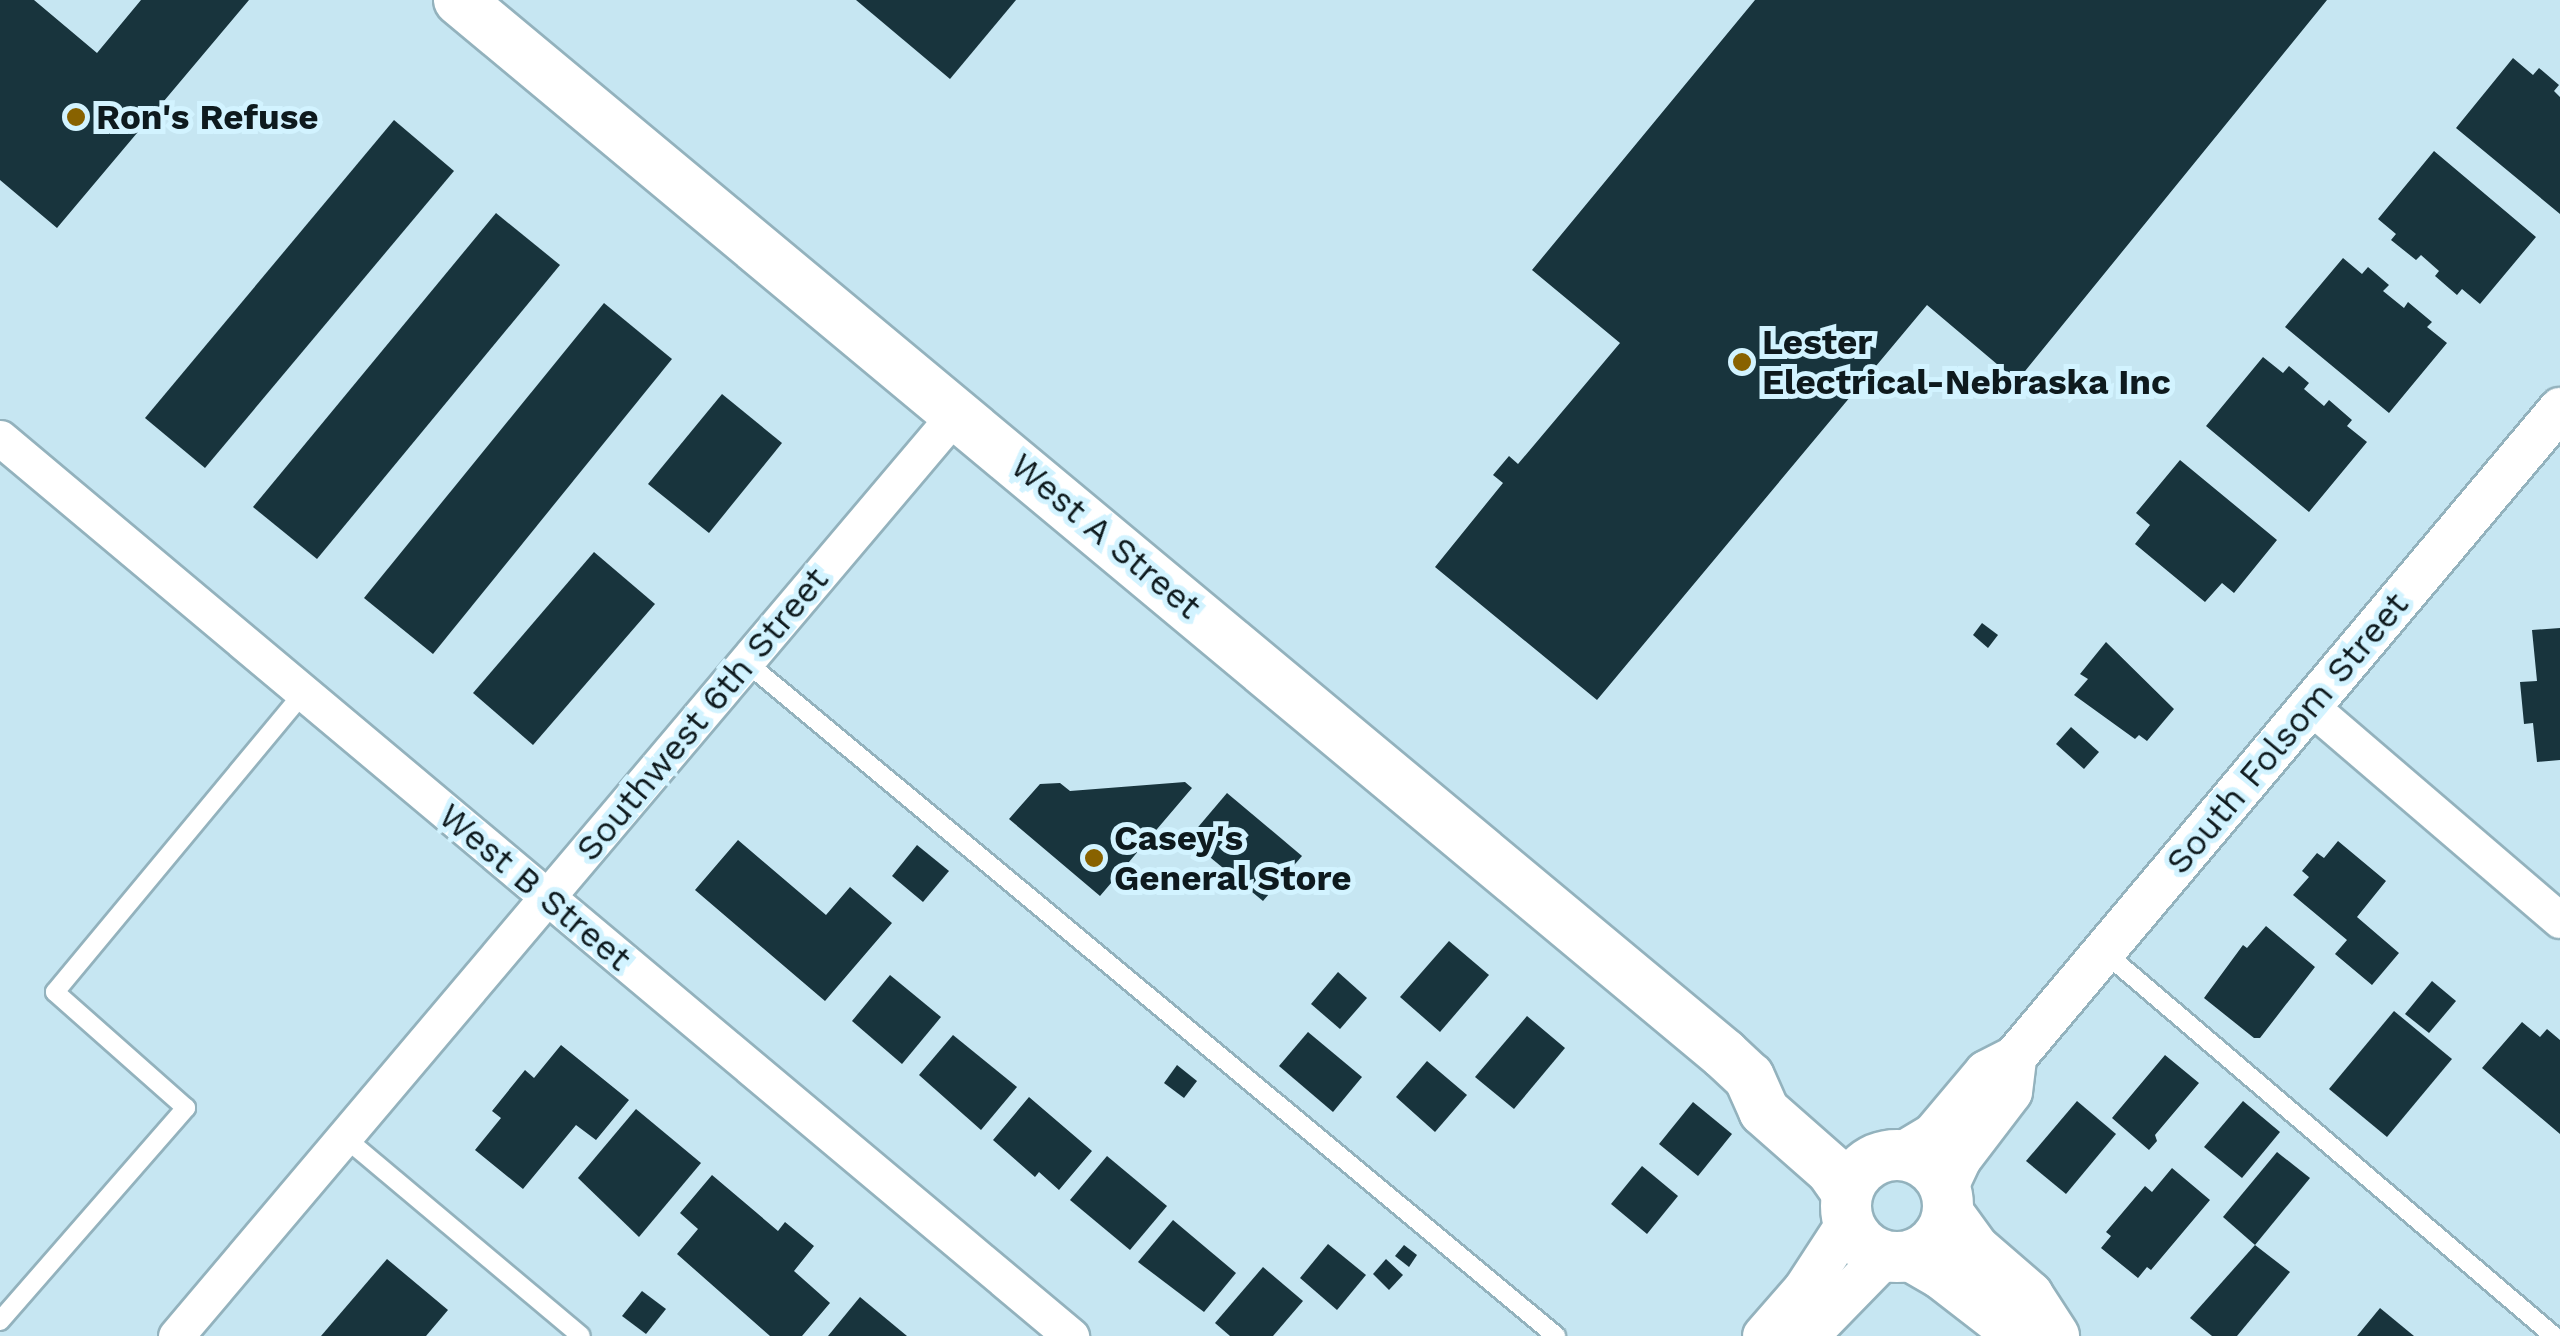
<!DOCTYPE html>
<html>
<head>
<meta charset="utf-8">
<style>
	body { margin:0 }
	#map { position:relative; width:2560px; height:1336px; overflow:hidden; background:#c6e6f2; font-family:"Work Sans",sans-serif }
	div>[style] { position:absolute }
	.building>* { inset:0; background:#18343d }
	.roads { filter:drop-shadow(2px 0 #93b2bd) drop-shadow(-2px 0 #93b2bd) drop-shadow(0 2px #93b2bd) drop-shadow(0 -2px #93b2bd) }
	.service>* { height:18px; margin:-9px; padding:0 9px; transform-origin:9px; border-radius:9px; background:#fff }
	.minor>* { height:35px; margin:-17.5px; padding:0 17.5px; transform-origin:17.5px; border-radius:17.5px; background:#fff }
	.tertiary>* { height:42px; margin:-21px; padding:0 21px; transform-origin:21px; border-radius:21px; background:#fff }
	.secondary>* { height:50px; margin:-25px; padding:0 25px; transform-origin:25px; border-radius:25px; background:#fff }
	.secondary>.ring { margin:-25px; padding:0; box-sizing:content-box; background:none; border:50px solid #fff; border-radius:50% }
	.dots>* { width:28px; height:28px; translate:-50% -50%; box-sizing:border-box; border:5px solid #d2f3ff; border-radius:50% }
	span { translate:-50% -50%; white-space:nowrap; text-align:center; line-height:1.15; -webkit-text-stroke:10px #d2f3ff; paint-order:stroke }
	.poi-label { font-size:35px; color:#0e1a1e; font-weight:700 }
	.left { translate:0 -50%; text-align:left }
	.street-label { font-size:35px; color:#0e1a1e }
</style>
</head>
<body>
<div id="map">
	<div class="building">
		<i style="clip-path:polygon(0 0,34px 0,97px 53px,141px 0,249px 0,57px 228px,0 180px)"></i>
		<i style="clip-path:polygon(856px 0,1016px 0,950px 79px)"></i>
		<i style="clip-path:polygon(1755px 0,2327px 0,2017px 381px,1927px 305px,1597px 700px,1435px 567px,1503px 483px,1493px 475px,1509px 456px,1518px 464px,1620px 343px,1532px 270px)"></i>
		<i style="clip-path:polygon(2513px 58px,2533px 75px,2539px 68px,2559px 85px,2554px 91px,2560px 97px,2560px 214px,2456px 128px)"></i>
		<i style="clip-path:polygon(394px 120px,454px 171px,205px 468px,145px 418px)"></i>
		<i style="clip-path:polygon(2434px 151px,2536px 237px,2480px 304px,2462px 289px,2457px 295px,2435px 276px,2439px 271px,2421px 255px,2416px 260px,2391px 240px,2396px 234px,2378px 219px)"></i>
		<i style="clip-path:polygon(496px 213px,560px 265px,317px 559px,253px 507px)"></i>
		<i style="clip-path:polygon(2343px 258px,2362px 274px,2368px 267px,2389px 285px,2383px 291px,2404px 308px,2408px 302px,2432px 322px,2427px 327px,2447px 343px,2389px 413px,2285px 327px)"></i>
		<i style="clip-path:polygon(604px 303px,672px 359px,433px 654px,364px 598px)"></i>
		<i style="clip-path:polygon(2263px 357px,2283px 373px,2289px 366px,2309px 383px,2304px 389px,2324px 406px,2329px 400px,2352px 420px,2347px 426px,2367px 442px,2309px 512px,2206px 426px)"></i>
		<i style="clip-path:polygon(722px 394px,782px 443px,709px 533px,648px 484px)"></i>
		<i style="clip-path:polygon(2180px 460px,2277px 540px,2234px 593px,2222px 583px,2205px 602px,2135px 544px,2150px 525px,2136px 513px)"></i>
		<i style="clip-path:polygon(594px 552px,655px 604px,533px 745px,473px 693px)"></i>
		<i style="clip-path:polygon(1982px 623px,1998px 635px,1988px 648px,1973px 635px)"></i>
		<i style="clip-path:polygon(2560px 628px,2560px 760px,2537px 762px,2533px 723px,2524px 724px,2520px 682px,2537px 681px,2532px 630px)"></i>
		<i style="clip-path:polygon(2106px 642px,2174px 709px,2147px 741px,2139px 735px,2135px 739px,2074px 695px,2088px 679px,2080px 674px)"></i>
		<i style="clip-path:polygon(2071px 727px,2099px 752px,2084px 769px,2056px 744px)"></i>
		<i style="clip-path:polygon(1185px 782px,1192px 788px,1100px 896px,1009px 819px,1040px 784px,1060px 783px,1070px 791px)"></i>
		<i style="clip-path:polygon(1227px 793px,1302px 856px,1263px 901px,1188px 839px)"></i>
		<i style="clip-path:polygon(738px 840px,826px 915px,850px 887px,892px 923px,825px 1001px,695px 890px)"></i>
		<i style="clip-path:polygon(2338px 841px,2386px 881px,2357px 917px,2399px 953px,2372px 985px,2335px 954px,2347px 940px,2293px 895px,2309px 877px,2302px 871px,2317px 853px,2324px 858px)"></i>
		<i style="clip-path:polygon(917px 845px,949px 871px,923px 902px,892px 876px)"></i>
		<i style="clip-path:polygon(2266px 926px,2315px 967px,2260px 1038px,2254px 1038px,2204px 998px,2243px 945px,2247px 948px)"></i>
		<i style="clip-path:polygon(1449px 941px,1489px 975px,1440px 1032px,1400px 997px)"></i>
		<i style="clip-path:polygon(1338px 972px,1367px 998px,1340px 1029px,1311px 1004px)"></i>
		<i style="clip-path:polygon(890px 975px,941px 1017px,902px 1064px,852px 1021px)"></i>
		<i style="clip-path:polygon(2432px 981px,2456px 1001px,2429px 1033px,2405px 1014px)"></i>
		<i style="clip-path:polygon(2394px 1011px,2452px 1059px,2387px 1137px,2329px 1089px)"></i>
		<i style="clip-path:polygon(1527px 1016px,1565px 1048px,1514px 1109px,1475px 1077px)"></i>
		<i style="clip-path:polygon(2522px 1022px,2540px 1037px,2547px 1029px,2560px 1040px,2560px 1134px,2482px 1068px)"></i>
		<i style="clip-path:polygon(1308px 1032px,1362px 1077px,1333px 1112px,1279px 1066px)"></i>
		<i style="clip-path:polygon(953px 1035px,1017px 1087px,981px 1130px,919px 1075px)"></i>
		<i style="clip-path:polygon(561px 1045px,629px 1100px,596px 1140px,576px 1125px,523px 1189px,475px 1150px,501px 1118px,492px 1111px,525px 1070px,534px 1078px)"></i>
		<i style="clip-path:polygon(2165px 1055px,2199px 1083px,2155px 1135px,2157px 1141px,2149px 1150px,2112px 1118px)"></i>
		<i style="clip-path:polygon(1427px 1061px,1467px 1095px,1435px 1132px,1396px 1097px)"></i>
		<i style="clip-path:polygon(1177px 1065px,1197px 1081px,1184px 1098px,1164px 1083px)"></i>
		<i style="clip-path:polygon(1029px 1097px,1092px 1151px,1059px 1190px,1039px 1172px,1035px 1177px,993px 1140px)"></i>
		<i style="clip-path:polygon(2077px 1101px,2116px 1134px,2066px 1194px,2026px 1161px)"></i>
		<i style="clip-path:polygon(2243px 1101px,2280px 1132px,2242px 1178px,2204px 1147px)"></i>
		<i style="clip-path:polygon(1693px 1102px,1732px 1134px,1698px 1176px,1659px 1144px)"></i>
		<i style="clip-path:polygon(636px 1109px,701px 1163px,639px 1237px,578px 1178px)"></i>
		<i style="clip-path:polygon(2277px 1152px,2310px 1178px,2255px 1245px,2223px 1217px)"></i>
		<i style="clip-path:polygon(1107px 1156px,1167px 1206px,1130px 1250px,1070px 1200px)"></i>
		<i style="clip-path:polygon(1642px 1166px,1678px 1196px,1647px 1234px,1611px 1204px)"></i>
		<i style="clip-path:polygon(2172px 1168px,2210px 1200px,2151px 1270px,2147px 1267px,2138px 1278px,2101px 1248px,2111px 1236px,2106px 1232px,2145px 1186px,2152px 1192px)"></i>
		<i style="clip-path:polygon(712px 1175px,778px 1231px,785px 1222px,814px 1246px,794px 1271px,830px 1303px,802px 1336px,770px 1336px,677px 1254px,698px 1229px,680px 1213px)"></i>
		<i style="clip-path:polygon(1173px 1220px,1236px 1273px,1204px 1312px,1138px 1262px)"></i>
		<i style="clip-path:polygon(1328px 1244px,1366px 1275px,1337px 1310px,1300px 1278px)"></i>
		<i style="clip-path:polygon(1404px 1245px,1417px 1255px,1409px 1267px,1395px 1256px)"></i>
		<i style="clip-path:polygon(2255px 1245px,2290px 1272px,2237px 1336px,2212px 1336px,2190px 1318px)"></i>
		<i style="clip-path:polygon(387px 1259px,448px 1310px,426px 1336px,321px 1336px)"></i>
		<i style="clip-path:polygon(1386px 1259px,1403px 1275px,1389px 1290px,1373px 1274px)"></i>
		<i style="clip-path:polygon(1263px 1267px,1303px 1301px,1273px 1336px,1230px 1336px,1215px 1323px)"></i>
		<i style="clip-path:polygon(642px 1291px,666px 1309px,646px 1334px,622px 1316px)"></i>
		<i style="clip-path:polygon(860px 1297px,907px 1336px,828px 1336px)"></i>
		<i style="clip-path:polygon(2380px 1308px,2414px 1336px,2357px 1336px)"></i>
	</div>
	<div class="roads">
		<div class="service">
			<i style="left:746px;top:662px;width:1054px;rotate:39.76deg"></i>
			<i style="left:2103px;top:951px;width:593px;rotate:40.49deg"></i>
			<i style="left:344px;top:1137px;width:309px;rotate:40deg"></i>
			<i style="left:0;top:1321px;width:283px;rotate:-48.9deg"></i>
			<i style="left:186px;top:1108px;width:175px;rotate:-138.5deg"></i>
			<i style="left:55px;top:992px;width:388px;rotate:-50.3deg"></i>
		</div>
		<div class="minor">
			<i style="left:0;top:438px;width:1398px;rotate:39.98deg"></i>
			<i style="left:2310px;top:706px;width:329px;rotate:40.6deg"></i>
			<i style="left:176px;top:1336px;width:1210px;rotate:-49.79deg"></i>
		</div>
		<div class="tertiary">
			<i style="left:1901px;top:1154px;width:37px;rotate:-31deg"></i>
			<i style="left:1933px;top:1135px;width:82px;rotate:-49.9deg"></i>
			<i style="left:1986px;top:1072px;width:33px;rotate:-27deg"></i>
			<i style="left:2015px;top:1057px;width:847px;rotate:-49.93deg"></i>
			<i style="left:1946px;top:1189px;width:33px;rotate:-65deg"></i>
			<i style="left:1960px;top:1159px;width:84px;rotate:-52.7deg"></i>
			<i style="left:2011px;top:1092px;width:35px;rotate:-83deg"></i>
			<i style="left:1764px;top:1336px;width:62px;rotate:-48.9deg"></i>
			<i style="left:1805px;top:1289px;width:79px;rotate:-56.9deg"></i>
			<i style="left:1807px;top:1336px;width:112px;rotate:-45.7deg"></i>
		</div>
		<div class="secondary">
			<i style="left:459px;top:0;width:1647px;rotate:39.8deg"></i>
			<i style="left:1724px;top:1054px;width:34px;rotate:43deg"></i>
			<i style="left:1749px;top:1077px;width:37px;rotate:66deg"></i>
			<i style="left:1764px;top:1111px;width:89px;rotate:41.4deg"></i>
			<i style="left:1831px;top:1170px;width:28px;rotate:55deg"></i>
			<i class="ring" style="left:1846px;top:1155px;width:52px;height:52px"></i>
			<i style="left:1948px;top:1213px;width:44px;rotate:54.2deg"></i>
			<i style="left:1974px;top:1249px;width:72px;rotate:41deg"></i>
			<i style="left:2028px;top:1296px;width:48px;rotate:57deg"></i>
			<i style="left:1911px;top:1256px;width:36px;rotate:30deg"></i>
			<i style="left:1942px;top:1274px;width:85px;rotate:37.8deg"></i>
			<i style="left:2009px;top:1326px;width:44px;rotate:13.1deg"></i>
		</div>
	</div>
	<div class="dots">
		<i style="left:76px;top:117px;background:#886200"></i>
		<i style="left:1742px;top:362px;background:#886200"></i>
		<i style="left:1094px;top:858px;background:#886200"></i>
	</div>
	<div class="poi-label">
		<span class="left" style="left:96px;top:117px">Ron's Refuse</span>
		<span class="left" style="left:1762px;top:362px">Lester<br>Electrical-Nebraska Inc</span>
		<span class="left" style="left:1114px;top:858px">Casey's<br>General Store</span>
	</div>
	<div class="street-label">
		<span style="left:1106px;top:536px;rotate:40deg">West A Street</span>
		<span style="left:702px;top:714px;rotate:-50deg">Southwest 6th Street</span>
		<span style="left:2287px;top:733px;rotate:-50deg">South Folsom Street</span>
		<span style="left:535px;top:887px;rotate:40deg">West B Street</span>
	</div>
</div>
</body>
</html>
